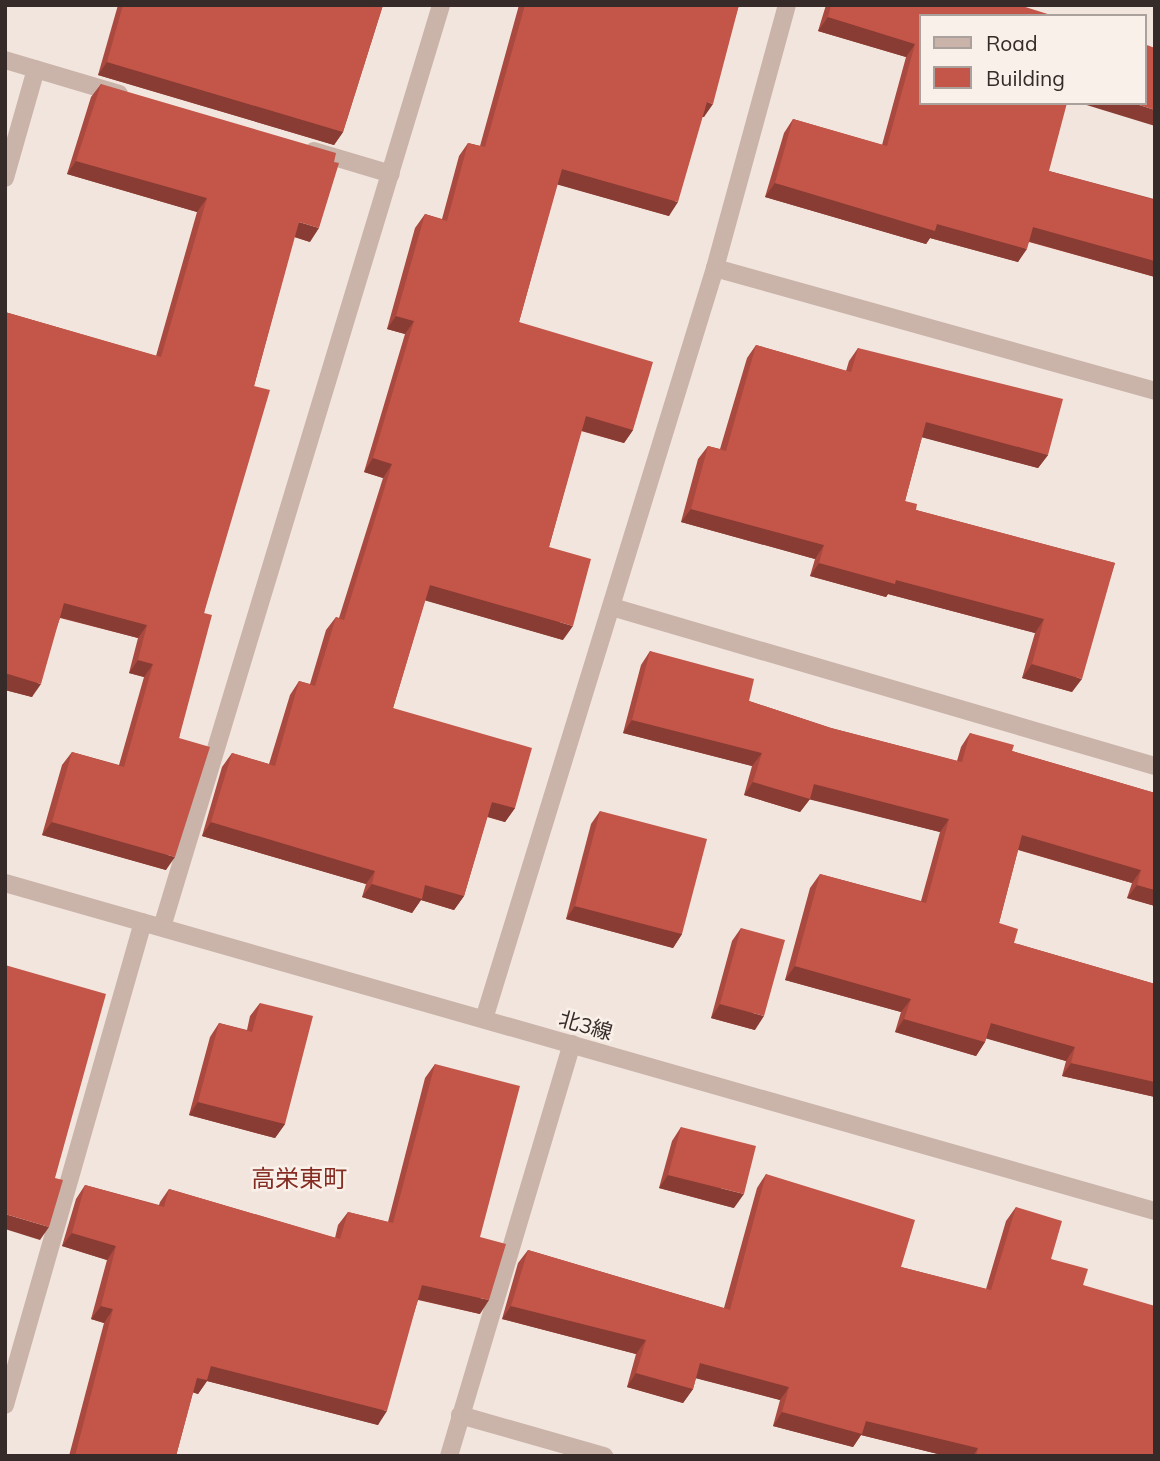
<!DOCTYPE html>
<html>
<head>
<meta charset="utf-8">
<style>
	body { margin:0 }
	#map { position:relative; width:1160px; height:1461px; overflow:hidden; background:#f2e5dd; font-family:Mulish,"Noto Sans JP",sans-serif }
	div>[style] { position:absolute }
	.minor>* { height:18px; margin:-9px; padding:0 9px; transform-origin:9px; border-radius:9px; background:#cab3a9 }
	.tertiary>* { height:18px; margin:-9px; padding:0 9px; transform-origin:9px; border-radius:9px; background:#cab3a9 }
	.wall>* { inset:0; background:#a9493f }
	.shaded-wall>* { inset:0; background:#893c33 }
	.building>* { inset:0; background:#c45549 }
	span { translate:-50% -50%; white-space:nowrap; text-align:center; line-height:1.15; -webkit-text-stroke:5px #f9f0e9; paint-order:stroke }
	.street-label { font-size:21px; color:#372b29 }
	.quarter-label { font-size:24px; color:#852c23 }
	.frame { position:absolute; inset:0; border:7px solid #372b29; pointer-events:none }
	.legend { position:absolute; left:919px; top:14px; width:228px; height:91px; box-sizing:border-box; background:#f9f0e9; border:2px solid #aba19c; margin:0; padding:9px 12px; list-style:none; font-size:21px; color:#372b29 }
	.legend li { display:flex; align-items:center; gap:14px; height:35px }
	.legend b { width:35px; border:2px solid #aba19c }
</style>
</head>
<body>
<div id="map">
	<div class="minor">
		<i style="left:5px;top:60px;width:119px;rotate:16.6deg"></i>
		<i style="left:314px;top:151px;width:80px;rotate:16.6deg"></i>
		<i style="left:5px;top:178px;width:113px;rotate:-74.1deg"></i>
		<i style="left:715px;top:268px;width:457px;rotate:15.6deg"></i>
		<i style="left:612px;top:607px;width:566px;rotate:16.32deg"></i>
		<i style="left:162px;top:927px;width:963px;rotate:-73.16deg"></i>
		<i style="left:484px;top:1019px;width:786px;rotate:-72.9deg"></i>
		<i style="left:715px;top:268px;width:273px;rotate:-74.7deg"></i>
		<i style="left:5px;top:1405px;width:502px;rotate:-74.05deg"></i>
		<i style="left:460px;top:1415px;width:150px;rotate:15.9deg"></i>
		<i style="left:449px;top:1456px;width:430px;rotate:-73.4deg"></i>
	</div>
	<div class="tertiary">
		<i style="left:5px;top:883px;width:1196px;rotate:15.92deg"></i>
	</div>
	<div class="wall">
		<i style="clip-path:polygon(118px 5px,383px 5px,343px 132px,334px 145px,98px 75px)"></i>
		<i style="clip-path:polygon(519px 5px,739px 5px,704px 117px,702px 117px,669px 216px,557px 184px,519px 322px,633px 430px,624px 443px,581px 431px,549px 547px,563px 640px,425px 600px,393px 708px,515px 808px,505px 822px,487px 817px,464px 896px,454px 910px,421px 900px,412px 913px,362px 897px,366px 884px,202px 836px,222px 767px,232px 753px,269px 764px,290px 695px,299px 681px,310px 684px,326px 630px,336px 617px,339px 618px,383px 478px,364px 472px,405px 334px,387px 329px,415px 228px,425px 214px,442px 219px,459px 156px,468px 143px,480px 146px)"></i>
		<i style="clip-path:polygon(826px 5px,1019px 5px,1049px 171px,1154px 199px,1155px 196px,1155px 277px,1029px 242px,1018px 262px,930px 238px,926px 244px,765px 197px,784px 133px,793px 119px,882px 145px,906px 57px,818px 31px)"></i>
		<i style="clip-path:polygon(101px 84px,310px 242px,294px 237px,254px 386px,204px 613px,179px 738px,166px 870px,42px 835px,62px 765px,72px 752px,119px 765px,144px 677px,129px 673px,138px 638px,60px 618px,32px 697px,5px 690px,5px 312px,156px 356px,197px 212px,67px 174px,91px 97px)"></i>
		<i style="clip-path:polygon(756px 345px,846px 371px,849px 361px,858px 348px,1048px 455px,1038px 468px,922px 437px,905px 501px,916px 510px,1115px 563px,1072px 692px,1022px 678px,1035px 633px,888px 594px,886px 597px,810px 576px,815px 559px,681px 522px,698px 459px,708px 446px,720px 449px,747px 358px)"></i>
		<i style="clip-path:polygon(650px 651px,749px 701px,831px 728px,957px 761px,961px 747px,970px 733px,1012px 751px,1155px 793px,1155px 906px,1127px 898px,1132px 883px,1018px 850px,999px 923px,1014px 943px,1155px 984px,1155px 1097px,1062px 1076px,1066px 1061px,986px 1038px,985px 1042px,976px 1056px,895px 1032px,901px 1012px,785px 980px,810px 888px,820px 874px,921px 901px,940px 832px,810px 799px,800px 812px,744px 795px,752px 766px,623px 733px,641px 665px)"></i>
		<i style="clip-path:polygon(600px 811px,682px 934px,673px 948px,566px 919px,591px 824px)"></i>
		<i style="clip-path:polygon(741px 928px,755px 1030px,711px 1018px,732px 941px)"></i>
		<i style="clip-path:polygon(260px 1003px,285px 1124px,275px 1138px,189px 1115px,210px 1037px,219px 1023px,247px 1030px,250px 1016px)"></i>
		<i style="clip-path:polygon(435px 1064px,480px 1237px,480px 1314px,418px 1300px,378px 1425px,207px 1381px,198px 1394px,193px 1392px,176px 1456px,69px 1456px,104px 1323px,91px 1319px,107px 1260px,62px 1246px,76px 1199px,85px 1185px,159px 1205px,160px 1202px,169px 1189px,335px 1238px,338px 1225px,348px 1212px,388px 1222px,425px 1078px)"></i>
		<i style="clip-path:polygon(681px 1127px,734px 1208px,659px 1188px,672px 1141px)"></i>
		<i style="clip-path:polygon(766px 1174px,901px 1267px,986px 1289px,1006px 1221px,1016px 1207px,1051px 1259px,1083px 1285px,1155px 1456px,946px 1456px,861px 1435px,853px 1447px,773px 1426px,780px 1400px,696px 1378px,693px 1389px,683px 1403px,627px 1387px,636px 1354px,502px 1319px,518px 1263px,528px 1250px,724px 1308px,757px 1188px)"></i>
	</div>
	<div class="shaded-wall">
		<i style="clip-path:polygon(828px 17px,915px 44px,906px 57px,818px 31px)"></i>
		<i style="clip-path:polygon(107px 62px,343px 132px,334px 145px,98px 75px)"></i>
		<i style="clip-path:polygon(707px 102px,713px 104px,704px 117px,697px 115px)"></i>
		<i style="clip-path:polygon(1080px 103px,1133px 103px,1155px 110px,1155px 126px)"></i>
		<i style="clip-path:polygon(76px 161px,207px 198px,197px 212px,67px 174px)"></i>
		<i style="clip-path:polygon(562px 169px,678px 202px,669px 216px,552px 183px)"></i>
		<i style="clip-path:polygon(775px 183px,937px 224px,1027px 249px,1018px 262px,930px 238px,926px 244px,765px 197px)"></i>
		<i style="clip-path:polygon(299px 222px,319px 228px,310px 242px,289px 235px)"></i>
		<i style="clip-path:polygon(1033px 227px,1155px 261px,1155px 277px,1024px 240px)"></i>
		<i style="clip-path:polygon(396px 316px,414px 321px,405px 334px,387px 329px)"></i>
		<i style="clip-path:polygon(586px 416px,633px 430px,624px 443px,576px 429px)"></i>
		<i style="clip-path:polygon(926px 422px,1048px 455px,1038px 468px,917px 436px)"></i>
		<i style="clip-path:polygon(373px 458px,392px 464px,383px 478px,364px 472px)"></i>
		<i style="clip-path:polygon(691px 509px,824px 545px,815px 559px,681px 522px)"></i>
		<i style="clip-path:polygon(819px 563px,896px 580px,1044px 619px,1035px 633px,888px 594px,886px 597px,810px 576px)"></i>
		<i style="clip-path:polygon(430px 585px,573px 626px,563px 640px,420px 599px)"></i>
		<i style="clip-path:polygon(64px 603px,147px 625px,138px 638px,55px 616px)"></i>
		<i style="clip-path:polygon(138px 660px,153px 664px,144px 677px,129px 673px)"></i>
		<i style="clip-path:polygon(1032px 664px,1082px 679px,1072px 692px,1022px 678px)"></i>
		<i style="clip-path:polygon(5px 673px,41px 684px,32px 697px,5px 690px)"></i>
		<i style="clip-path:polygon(632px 720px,762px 753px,752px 766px,623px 733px)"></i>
		<i style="clip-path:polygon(753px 782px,814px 784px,949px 819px,940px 832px,808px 799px,810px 799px,800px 812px,744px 795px)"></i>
		<i style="clip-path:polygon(492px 802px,515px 808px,505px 822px,482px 815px)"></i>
		<i style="clip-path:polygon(52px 822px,175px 857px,166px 870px,42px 835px)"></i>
		<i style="clip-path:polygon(211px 822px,375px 871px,366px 884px,202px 836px)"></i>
		<i style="clip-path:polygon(1022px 835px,1141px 870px,1132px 883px,1013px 848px)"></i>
		<i style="clip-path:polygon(372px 884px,425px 885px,464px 896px,454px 910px,421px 900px,412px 913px,362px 897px)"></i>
		<i style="clip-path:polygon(1137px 885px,1155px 890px,1155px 906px,1127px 898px)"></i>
		<i style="clip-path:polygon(575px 906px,682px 934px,673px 948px,566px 919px)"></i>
		<i style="clip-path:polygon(795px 966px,911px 999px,901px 1012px,785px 980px)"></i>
		<i style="clip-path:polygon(720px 1004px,764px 1016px,755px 1030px,711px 1018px)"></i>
		<i style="clip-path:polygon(904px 1019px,985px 1042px,976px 1056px,895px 1032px)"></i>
		<i style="clip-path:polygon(991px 1023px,1075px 1047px,1066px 1061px,981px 1037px)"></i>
		<i style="clip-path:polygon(1071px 1063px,1155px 1082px,1155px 1097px,1062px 1076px)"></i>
		<i style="clip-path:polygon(198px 1102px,285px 1124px,275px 1138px,189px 1115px)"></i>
		<i style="clip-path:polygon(668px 1175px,744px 1194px,734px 1208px,659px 1188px)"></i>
		<i style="clip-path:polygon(5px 1214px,49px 1227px,40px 1240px,5px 1229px)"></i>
		<i style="clip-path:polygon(72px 1233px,116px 1246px,107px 1260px,62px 1246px)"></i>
		<i style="clip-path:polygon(422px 1285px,489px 1300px,480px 1314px,412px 1298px)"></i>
		<i style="clip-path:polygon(101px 1306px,113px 1309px,104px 1323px,91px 1319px)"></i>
		<i style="clip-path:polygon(511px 1306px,646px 1340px,636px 1354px,502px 1319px)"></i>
		<i style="clip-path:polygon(700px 1363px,789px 1387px,780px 1400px,691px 1377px)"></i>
		<i style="clip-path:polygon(211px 1366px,387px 1411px,378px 1425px,207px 1381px,198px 1394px,188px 1391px,197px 1378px)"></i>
		<i style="clip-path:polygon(636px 1373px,693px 1389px,683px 1403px,627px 1387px)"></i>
		<i style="clip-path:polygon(782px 1412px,866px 1421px,978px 1448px,973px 1456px,946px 1456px,861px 1435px,853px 1447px,773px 1426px)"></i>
	</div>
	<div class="building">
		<i style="clip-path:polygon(123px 5px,383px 5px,343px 132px,107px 62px)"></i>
		<i style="clip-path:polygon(525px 5px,739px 5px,713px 104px,707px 102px,678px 202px,562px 169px,519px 322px,653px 362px,633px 430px,586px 416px,549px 547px,591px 559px,573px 626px,430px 585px,393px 708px,532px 748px,515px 808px,492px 802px,464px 896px,425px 885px,422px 899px,372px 884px,375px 871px,211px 822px,232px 753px,275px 766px,299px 681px,315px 686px,336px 617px,344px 620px,392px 464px,373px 458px,414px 321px,396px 316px,425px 214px,447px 221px,468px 143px,485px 147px)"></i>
		<i style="clip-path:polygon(831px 5px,1019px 5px,1054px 16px,920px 16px,920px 103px,1067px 103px,1049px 171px,1155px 200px,1155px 261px,1033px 227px,1027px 249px,937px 224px,935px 231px,775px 183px,793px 119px,887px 146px,915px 44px,828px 17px)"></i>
		<i style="clip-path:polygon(1144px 44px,1155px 48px,1155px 110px,1133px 103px,1144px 103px)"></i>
		<i style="clip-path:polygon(101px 84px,336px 153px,334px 162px,339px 163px,319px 228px,299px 222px,254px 386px,270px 390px,204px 613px,212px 615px,179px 738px,210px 747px,175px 857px,52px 822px,72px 752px,124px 767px,153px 664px,138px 660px,147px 625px,64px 603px,41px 684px,5px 673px,5px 312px,161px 357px,207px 198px,76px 161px)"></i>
		<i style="clip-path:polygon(756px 345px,851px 372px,858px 348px,1063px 399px,1048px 455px,926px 422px,905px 501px,917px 504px,916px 510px,1115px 563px,1082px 679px,1032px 664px,1044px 619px,896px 580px,895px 584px,819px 563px,824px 545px,691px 509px,708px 446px,726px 451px)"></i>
		<i style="clip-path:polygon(650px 651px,754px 679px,749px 701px,831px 728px,962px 762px,970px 733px,1014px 745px,1012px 751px,1155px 793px,1155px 890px,1137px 885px,1141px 870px,1022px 835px,999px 923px,1018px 929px,1014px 943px,1155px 984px,1155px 1082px,1071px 1063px,1075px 1047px,991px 1023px,985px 1042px,904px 1019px,911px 999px,795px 966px,820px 874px,926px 903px,949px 819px,814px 784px,810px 799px,753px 782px,762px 753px,632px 720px)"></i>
		<i style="clip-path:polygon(600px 811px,707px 839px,682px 934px,575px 906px)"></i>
		<i style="clip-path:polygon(741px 928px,785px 940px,764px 1016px,720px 1004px)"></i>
		<i style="clip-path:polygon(5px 965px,106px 994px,55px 1178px,63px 1180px,49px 1227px,5px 1214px)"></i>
		<i style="clip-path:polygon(260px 1003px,313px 1016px,285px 1124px,198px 1102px,219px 1023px,252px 1032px)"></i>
		<i style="clip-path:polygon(435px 1064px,520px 1086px,480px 1237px,506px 1244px,489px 1300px,422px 1285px,387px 1411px,211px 1366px,207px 1380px,197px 1378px,176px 1456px,75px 1456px,113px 1309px,101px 1306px,116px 1246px,72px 1233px,85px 1185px,164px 1207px,169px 1189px,340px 1239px,348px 1212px,393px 1223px)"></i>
		<i style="clip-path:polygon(681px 1127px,756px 1146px,744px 1194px,668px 1175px)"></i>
		<i style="clip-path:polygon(766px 1174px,915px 1220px,901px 1267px,991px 1290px,1016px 1207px,1062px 1221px,1051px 1259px,1088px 1269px,1083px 1285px,1155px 1306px,1155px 1456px,976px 1456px,978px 1448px,866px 1421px,862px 1434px,782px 1412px,789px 1387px,700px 1363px,693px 1389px,636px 1373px,646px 1340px,511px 1306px,528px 1250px,730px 1310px)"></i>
	</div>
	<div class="street-label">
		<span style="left:586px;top:1025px;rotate:16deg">北3線</span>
	</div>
	<div class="quarter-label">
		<span style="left:299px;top:1179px">高栄東町</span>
	</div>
	<div class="frame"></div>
	<ul class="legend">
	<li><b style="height:9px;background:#cab3a9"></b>Road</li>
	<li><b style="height:19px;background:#c45549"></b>Building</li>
	</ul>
</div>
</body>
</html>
